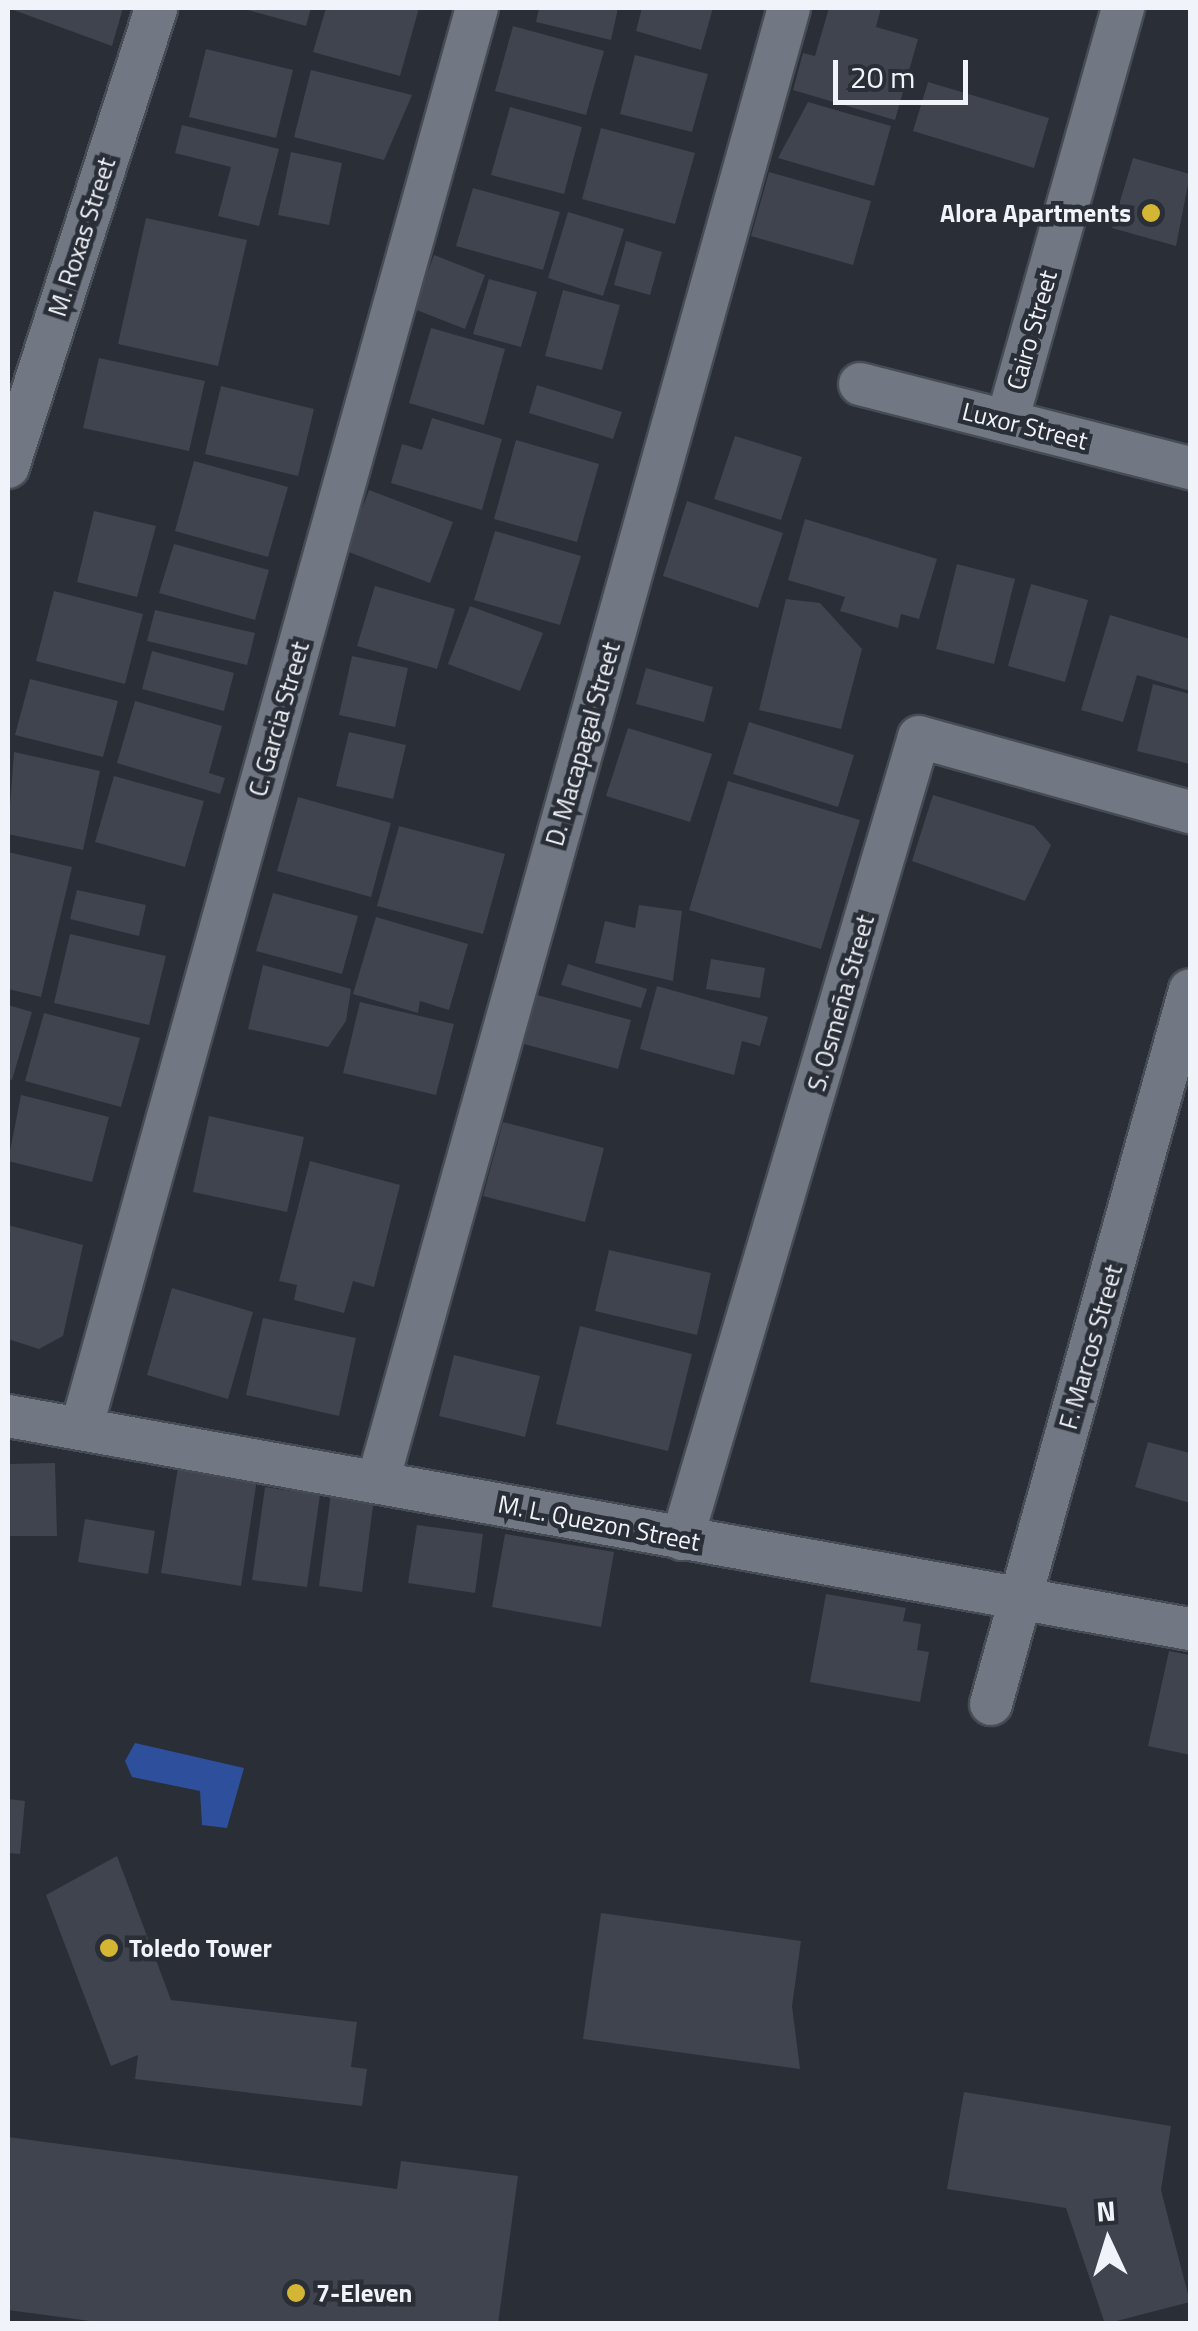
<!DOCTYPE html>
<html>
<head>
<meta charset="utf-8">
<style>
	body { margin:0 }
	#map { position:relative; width:1198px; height:2331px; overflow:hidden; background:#292e37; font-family:"Titillium Web",sans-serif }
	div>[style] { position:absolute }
	.water>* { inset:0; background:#2e509c }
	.building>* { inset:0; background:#3f444e }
	.roads { filter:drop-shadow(2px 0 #474b53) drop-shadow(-2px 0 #474b53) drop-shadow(0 2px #474b53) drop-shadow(0 -2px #474b53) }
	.minor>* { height:42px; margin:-21px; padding:0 21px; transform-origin:21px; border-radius:21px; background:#727883 }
	.dots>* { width:28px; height:28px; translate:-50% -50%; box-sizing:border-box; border:5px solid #292e37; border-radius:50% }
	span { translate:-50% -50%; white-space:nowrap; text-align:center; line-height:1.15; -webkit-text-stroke:9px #292e37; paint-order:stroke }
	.poi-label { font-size:25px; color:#f0f3f9; font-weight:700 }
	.right { translate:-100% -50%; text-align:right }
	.left { translate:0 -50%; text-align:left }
	.street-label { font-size:25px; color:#f0f3f9 }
	.frame { position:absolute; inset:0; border:10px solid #f0f3f9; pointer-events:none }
	.north { position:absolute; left:1058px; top:2191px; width:100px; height:100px; -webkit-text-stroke:8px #292e37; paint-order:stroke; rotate:356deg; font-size:28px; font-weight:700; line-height:40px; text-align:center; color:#f0f3f9 }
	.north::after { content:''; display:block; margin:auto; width:35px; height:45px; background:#f0f3f9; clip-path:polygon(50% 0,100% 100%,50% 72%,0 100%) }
	.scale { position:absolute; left:833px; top:60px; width:135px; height:45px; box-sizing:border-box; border:5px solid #f0f3f9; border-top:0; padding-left:12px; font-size:30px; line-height:35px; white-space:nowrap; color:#f0f3f9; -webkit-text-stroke:8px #292e37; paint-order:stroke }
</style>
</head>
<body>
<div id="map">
	<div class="water">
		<i style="clip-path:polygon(135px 1743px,244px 1768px,227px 1828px,202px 1825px,200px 1791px,132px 1777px,125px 1761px)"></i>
	</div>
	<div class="building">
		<i style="clip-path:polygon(8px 8px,123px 8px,112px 46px)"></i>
		<i style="clip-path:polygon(240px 8px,311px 8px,306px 26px)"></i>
		<i style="clip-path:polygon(326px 8px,419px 8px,400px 76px,313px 52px)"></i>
		<i style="clip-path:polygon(539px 8px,618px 8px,611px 40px,536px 22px)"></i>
		<i style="clip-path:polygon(642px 8px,713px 8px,701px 50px,636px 31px)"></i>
		<i style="clip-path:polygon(829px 8px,881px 8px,876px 27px,918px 39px,895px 120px,793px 90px,803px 53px,815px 56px)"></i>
		<i style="clip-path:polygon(513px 26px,604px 51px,586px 115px,495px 91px)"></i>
		<i style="clip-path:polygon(206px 49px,293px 70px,276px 138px,189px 117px)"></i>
		<i style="clip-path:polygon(635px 55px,708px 74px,692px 132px,620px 114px)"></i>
		<i style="clip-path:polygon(311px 70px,412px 95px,384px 160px,294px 137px)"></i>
		<i style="clip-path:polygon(928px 82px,1049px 118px,1034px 168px,913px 131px)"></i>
		<i style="clip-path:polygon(808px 102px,891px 126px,874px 186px,778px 158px)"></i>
		<i style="clip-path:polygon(510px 107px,582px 127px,564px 194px,491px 175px)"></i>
		<i style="clip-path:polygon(182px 125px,279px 149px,259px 226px,218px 216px,231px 167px,175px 153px)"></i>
		<i style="clip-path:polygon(601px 128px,695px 153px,675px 224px,582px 199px)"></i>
		<i style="clip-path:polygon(291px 152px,342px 163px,329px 225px,278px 215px)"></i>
		<i style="clip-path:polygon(1133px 158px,1190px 174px,1176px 246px,1112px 228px)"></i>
		<i style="clip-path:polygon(769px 172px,871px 201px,853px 265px,751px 236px)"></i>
		<i style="clip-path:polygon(473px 188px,560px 212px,543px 270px,456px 246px)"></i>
		<i style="clip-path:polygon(568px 212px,624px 229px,603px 296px,548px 278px)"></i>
		<i style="clip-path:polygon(146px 218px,247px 240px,218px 366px,118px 344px)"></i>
		<i style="clip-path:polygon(626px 241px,662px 252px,650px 295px,614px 285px)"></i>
		<i style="clip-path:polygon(434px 255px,485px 275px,465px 329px,414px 309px)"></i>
		<i style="clip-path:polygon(489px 279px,537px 292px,521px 347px,473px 334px)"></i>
		<i style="clip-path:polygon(563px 290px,620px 305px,602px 370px,545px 356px)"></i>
		<i style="clip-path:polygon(431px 328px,505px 349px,484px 425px,409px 403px)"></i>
		<i style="clip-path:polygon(99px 358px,205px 381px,189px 451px,83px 428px)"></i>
		<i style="clip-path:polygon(537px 385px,622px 412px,613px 439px,529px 413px)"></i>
		<i style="clip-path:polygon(221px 386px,314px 409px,298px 476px,205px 454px)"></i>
		<i style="clip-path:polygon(432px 418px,502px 439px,482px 510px,391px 483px,402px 444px,422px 450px)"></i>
		<i style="clip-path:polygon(735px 436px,802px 457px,781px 520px,714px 499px)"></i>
		<i style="clip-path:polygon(516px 440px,599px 464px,577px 542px,494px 519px)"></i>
		<i style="clip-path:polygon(194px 461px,288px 487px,268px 557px,175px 531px)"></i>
		<i style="clip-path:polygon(369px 490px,453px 522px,430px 583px,346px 551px)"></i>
		<i style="clip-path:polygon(687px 501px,783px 533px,758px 608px,663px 576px)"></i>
		<i style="clip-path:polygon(94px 511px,156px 526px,137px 597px,77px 582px)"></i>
		<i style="clip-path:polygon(805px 519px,937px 559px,919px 619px,901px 614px,898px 628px,840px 611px,845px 597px,788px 580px)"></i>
		<i style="clip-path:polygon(495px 531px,581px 556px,560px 625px,474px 600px)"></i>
		<i style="clip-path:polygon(174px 544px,269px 570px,255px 620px,159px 593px)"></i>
		<i style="clip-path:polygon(957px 564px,1015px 579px,994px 664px,936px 649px)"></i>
		<i style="clip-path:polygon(1031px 584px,1088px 600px,1065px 682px,1008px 666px)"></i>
		<i style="clip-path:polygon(375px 586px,455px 609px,437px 669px,357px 646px)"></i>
		<i style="clip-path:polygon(54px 591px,143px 614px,125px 684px,36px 661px)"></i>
		<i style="clip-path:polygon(786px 599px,820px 603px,862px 649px,841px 729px,759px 710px)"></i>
		<i style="clip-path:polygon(470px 606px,543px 633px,520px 691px,448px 664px)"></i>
		<i style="clip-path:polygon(155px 610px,255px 633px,247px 665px,147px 641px)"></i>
		<i style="clip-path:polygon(1110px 615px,1190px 639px,1190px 691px,1137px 675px,1123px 722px,1081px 710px)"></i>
		<i style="clip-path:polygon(152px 651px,234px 673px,224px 711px,142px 689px)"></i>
		<i style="clip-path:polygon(352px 656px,408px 668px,395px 727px,339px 715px)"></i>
		<i style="clip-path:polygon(646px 668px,713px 687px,704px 722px,636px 704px)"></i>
		<i style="clip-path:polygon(30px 679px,118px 701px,103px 757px,15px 735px)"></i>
		<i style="clip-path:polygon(1153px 684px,1190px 694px,1190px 764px,1137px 751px)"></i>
		<i style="clip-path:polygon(135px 701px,222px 726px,209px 773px,225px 778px,220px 794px,117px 763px)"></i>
		<i style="clip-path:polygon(749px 722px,854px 755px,838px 807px,733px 774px)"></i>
		<i style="clip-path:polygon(628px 728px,712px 754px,690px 822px,606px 796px)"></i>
		<i style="clip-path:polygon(349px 732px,406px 745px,393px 799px,336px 786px)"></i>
		<i style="clip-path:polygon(14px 752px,100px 771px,83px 850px,8px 834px)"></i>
		<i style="clip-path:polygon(114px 776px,204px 801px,185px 867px,95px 842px)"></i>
		<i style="clip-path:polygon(728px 781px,860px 820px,821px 949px,689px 910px)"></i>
		<i style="clip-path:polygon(933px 795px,1034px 826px,1051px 845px,1025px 901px,912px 861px)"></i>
		<i style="clip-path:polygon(298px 797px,391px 823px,371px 897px,277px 871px)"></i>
		<i style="clip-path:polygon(399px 826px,505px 854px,483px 934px,377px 906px)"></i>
		<i style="clip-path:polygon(8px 852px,72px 867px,41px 997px,8px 989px)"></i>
		<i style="clip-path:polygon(77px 890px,146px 905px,139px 936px,70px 919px)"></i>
		<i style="clip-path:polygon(273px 893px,358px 916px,342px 974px,256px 951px)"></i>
		<i style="clip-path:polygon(639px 905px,682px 911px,673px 981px,595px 963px,605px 921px,635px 928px)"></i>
		<i style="clip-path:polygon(376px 917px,468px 944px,449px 1010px,420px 1001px,418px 1013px,353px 994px)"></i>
		<i style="clip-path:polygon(70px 934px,166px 956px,149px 1025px,54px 1003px)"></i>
		<i style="clip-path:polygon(711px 959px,765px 968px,760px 998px,706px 989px)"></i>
		<i style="clip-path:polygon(568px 964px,647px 989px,641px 1008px,561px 985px)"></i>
		<i style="clip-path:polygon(263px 965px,351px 989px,346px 1021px,328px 1047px,248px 1029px)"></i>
		<i style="clip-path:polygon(657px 986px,768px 1017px,760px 1046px,742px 1041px,734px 1075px,640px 1049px)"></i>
		<i style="clip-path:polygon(537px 995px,631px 1020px,618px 1069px,524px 1044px)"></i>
		<i style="clip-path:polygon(360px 1002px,454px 1024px,436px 1095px,343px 1073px)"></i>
		<i style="clip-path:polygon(8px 1005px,32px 1012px,12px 1080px,8px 1079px)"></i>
		<i style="clip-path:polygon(44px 1013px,140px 1038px,121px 1107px,25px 1081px)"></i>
		<i style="clip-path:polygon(21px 1095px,109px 1117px,92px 1182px,8px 1161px)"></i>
		<i style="clip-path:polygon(209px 1116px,304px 1137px,287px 1212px,193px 1192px)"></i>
		<i style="clip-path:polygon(503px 1122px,604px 1148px,585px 1222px,483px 1196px)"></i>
		<i style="clip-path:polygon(310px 1161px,400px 1185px,374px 1287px,353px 1281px,344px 1313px,294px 1300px,297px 1285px,279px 1281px)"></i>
		<i style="clip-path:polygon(8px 1225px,83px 1245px,63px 1336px,39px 1349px,8px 1339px)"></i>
		<i style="clip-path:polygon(609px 1250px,711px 1273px,697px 1335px,595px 1311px)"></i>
		<i style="clip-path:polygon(172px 1288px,253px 1312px,228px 1399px,147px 1375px)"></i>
		<i style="clip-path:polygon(263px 1318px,356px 1338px,339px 1416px,246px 1395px)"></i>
		<i style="clip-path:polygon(580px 1326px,692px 1354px,668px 1451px,556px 1424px)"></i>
		<i style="clip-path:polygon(454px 1355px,540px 1376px,525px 1437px,439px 1416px)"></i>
		<i style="clip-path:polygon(1148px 1442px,1190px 1453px,1190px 1503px,1135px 1487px)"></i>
		<i style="clip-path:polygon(55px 1463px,57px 1536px,8px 1536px,8px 1464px)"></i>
		<i style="clip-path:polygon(178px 1467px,257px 1479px,241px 1586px,161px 1573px)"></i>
		<i style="clip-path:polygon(265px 1487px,320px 1495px,307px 1587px,252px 1580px)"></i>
		<i style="clip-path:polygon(331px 1493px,374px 1498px,362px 1592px,319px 1586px)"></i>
		<i style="clip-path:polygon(85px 1519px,155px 1531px,148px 1574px,78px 1562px)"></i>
		<i style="clip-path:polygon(417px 1525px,483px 1534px,475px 1593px,408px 1583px)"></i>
		<i style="clip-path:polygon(505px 1534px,614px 1552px,601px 1627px,492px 1607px)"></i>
		<i style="clip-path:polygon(826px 1594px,906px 1608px,903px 1621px,921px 1624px,917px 1650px,929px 1652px,920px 1702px,810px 1682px)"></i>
		<i style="clip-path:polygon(1169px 1651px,1190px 1655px,1190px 1755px,1148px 1746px)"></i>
		<i style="clip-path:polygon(8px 1799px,25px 1801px,20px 1854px,8px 1853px)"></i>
		<i style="clip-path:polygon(117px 1856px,171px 2000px,357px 2022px,351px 2067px,367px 2069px,362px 2106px,135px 2079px,138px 2055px,111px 2066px,46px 1895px)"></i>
		<i style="clip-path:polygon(601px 1913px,801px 1941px,792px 2006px,800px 2069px,583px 2039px)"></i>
		<i style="clip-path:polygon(964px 2092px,1171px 2126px,1161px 2190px,1190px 2302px,1105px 2324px,1066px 2208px,947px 2189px)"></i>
		<i style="clip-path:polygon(8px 2137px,397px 2189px,401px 2161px,518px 2176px,498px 2324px,112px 2324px,8px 2310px)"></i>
	</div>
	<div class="roads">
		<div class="minor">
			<i style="left:860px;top:384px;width:341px;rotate:14.3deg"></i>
			<i style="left:1007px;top:421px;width:429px;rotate:-74.3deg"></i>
			<i style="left:8px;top:467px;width:482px;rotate:-72.1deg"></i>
			<i style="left:8px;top:1416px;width:1201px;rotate:10.22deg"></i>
			<i style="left:81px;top:1429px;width:1475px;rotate:-74.43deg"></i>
			<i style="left:378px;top:1481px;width:1529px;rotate:-74.41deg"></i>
			<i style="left:682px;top:1539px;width:836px;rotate:-73.54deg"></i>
			<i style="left:919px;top:737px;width:281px;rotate:15.5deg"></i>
			<i style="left:991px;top:1704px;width:741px;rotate:-74.43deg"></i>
		</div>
	</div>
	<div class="dots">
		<i style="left:1151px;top:213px;background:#d5b534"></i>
		<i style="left:109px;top:1948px;background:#d5b534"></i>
		<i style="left:296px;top:2293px;background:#d5b534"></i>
	</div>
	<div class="poi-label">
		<span class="right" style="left:1131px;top:213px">Alora Apartments</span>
		<span class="left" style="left:129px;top:1948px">Toledo Tower</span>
		<span class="left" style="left:316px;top:2293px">7-Eleven</span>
	</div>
	<div class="street-label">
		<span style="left:82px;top:237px;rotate:-72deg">M. Roxas Street</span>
		<span style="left:1032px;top:330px;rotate:-74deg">Cairo Street</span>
		<span style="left:1025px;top:426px;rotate:14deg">Luxor Street</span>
		<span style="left:279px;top:719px;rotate:-74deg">C. Garcia Street</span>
		<span style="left:583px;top:744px;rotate:-74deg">D. Macapagal Street</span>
		<span style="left:841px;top:1003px;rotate:-74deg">S. Osmeña Street</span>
		<span style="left:1091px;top:1347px;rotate:-74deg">F. Marcos Street</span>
		<span style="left:599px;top:1523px;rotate:11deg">M. L. Quezon Street</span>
	</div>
	<div class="frame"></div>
	<div class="north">N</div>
	<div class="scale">20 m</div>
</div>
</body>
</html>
